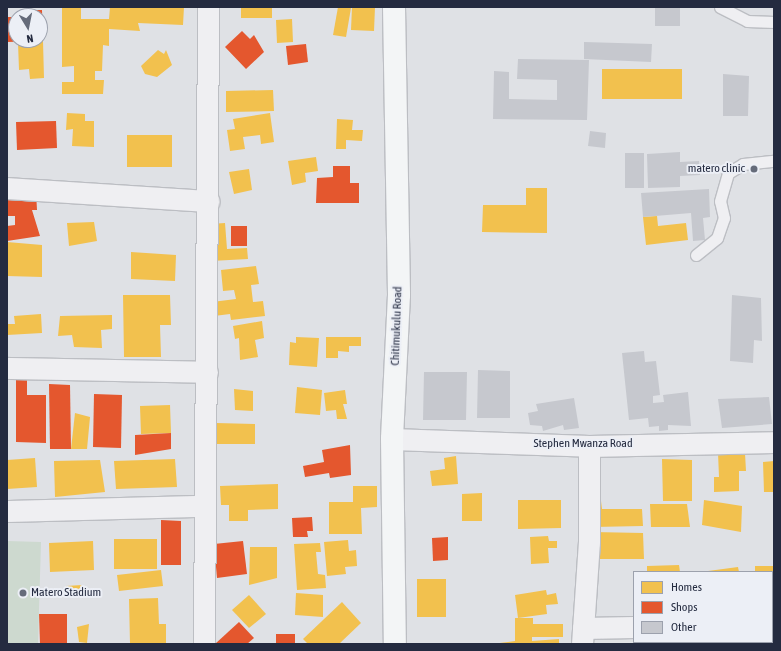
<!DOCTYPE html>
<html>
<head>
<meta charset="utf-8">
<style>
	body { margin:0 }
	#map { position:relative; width:781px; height:651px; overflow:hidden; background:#dfe1e5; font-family:"Asap Condensed",sans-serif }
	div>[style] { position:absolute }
	.green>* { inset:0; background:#cdd9cf }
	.homes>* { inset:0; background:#f2c14e }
	.shops>* { inset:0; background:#e4572e }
	.building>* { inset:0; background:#c6c8ce }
	.roads { filter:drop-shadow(1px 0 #bcbec3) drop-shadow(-1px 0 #bcbec3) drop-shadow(0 1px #bcbec3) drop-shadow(0 -1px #bcbec3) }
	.lane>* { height:11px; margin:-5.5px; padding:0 5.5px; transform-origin:5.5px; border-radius:5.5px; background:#efeff2 }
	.street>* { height:21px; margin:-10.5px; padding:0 10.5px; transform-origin:10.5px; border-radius:10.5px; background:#efeff2 }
	.secondary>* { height:22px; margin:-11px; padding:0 11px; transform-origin:11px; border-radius:11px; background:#f3f5f6 }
	.dots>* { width:11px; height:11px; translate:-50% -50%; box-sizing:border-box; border:2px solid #eceff6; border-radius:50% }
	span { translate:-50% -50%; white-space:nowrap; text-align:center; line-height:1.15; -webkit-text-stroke:4px #eceff6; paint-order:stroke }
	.poi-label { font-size:12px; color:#242b40 }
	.right { translate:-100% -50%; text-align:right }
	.left { translate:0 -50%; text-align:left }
	.street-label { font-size:12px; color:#242b40 }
	.frame { position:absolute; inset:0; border:8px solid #242b40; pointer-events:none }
	.legend { position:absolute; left:633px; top:571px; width:140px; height:72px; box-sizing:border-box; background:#eceff6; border:1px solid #9ca1ad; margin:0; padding:5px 7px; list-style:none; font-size:12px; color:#242b40 }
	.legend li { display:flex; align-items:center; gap:8px; height:20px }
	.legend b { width:20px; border:1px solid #9ca1ad }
	.north { position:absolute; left:8px; top:8px; width:40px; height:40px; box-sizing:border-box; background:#eceff6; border:1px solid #9ca1ad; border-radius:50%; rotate:170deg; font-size:11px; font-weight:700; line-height:16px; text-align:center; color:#242b40 }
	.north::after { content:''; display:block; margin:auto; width:14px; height:18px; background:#656b7a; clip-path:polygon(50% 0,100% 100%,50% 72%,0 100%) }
</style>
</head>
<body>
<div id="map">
	<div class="green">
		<i style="clip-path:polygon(7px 541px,41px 542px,38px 644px,7px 644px)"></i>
	</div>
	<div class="homes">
		<i style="clip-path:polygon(62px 7px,81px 7px,81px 19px,109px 19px,110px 7px,184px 7px,183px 25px,138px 23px,140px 31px,109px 29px,109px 46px,103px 45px,102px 71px,95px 71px,95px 80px,104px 80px,103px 94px,62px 94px,62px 82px,74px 82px,74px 66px,62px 67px)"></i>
		<i style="clip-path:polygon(241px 7px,272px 7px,272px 18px,241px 18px)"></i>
		<i style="clip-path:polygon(338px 7px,351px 8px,346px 37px,333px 35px)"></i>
		<i style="clip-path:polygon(352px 7px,375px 7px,374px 31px,351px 30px)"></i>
		<i style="clip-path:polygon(292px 19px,293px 42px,277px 43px,276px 20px)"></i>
		<i style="clip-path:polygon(43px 41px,44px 78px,30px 79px,29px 69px,19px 70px,18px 43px)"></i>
		<i style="clip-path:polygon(158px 50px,164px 54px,166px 50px,172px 65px,157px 77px,145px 74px,141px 66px)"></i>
		<i style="clip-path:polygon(602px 69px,682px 69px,682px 99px,602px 99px)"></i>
		<i style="clip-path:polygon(273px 90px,274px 111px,226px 112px,226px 91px)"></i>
		<i style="clip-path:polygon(67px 113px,85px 114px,85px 121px,94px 121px,94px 147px,72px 146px,73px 129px,66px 130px)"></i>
		<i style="clip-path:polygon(270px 113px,274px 142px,261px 144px,260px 135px,243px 137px,245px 149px,230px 151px,227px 130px,235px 129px,233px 119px)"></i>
		<i style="clip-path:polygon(337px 119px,353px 120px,352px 130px,363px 130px,362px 141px,346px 140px,346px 149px,336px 149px)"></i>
		<i style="clip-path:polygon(127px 135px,172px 135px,172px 167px,127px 167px)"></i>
		<i style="clip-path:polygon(316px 157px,318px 171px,305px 173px,306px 182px,292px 185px,288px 161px)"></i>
		<i style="clip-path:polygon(249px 169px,252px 190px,234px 194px,229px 172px)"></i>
		<i style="clip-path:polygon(526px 188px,547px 188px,547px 233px,482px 232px,483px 205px,526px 205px)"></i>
		<i style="clip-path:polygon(657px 216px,658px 226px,686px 223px,688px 240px,646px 245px,643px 217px)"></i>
		<i style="clip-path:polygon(94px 222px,97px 241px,69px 246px,67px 223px)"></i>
		<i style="clip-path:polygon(225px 223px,227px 249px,247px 248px,248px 259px,211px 261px,210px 224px)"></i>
		<i style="clip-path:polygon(7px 242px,42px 245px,42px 277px,7px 276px)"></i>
		<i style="clip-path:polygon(131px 252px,176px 255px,175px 281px,131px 279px)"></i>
		<i style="clip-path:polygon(256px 266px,259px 284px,251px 285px,253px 302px,263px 301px,265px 316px,231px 320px,230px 314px,214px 316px,212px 302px,236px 299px,234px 290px,223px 291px,221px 270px)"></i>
		<i style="clip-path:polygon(123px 295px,170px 295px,171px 325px,160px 325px,161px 357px,124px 357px)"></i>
		<i style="clip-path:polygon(41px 314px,42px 333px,7px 335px,7px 324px,15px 324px,14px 316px)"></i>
		<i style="clip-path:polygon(112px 315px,112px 329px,101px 330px,102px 348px,74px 347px,72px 335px,58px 336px,60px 316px)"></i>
		<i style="clip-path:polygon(262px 321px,264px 338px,255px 340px,258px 357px,240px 360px,239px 338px,235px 339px,233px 326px)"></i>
		<i style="clip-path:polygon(296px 337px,319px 338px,317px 367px,289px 365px,290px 342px,296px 343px)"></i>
		<i style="clip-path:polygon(326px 337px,361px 337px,361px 346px,349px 346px,349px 352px,338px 351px,338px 358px,326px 358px)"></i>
		<i style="clip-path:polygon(297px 387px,322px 390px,320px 415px,295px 413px)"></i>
		<i style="clip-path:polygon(234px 389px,253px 391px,253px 411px,235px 410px)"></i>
		<i style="clip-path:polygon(345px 390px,347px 404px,343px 404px,347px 419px,337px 419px,336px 410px,326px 411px,324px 393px)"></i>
		<i style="clip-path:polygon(170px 405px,171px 433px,141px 434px,140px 406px)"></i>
		<i style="clip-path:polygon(75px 413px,90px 417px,87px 449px,71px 449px)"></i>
		<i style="clip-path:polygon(216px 423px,255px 424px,255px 444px,215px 444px)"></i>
		<i style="clip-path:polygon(718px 453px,745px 453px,746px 471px,739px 471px,739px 491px,714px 492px,714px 477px,719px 477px)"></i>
		<i style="clip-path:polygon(456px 456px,458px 484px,432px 486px,430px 471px,445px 469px,444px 458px)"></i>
		<i style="clip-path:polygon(35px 458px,37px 487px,7px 489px,7px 460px)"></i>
		<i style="clip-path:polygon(175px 459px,177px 487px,116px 489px,114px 461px)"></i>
		<i style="clip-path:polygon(662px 459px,692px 460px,692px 501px,663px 501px)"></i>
		<i style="clip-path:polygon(100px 460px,105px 492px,55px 497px,54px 461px)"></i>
		<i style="clip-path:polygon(774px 461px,774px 492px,764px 492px,763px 462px)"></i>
		<i style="clip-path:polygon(278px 484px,278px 509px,248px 510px,248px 521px,229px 521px,229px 505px,221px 505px,220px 486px)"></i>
		<i style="clip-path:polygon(353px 486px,377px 486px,377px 507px,361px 508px,362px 534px,329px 534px,329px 502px,353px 502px)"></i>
		<i style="clip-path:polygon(482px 493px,482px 521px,462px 521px,462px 494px)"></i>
		<i style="clip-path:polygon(518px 500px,561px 500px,561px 528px,518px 529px)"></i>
		<i style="clip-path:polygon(704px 500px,742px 506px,741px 532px,702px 525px)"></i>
		<i style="clip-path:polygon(591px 501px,601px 501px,602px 509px,642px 509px,643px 526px,593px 527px)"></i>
		<i style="clip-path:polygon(650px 504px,687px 504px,690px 527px,651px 527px)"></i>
		<i style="clip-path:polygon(593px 532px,643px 533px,644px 559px,596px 559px)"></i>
		<i style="clip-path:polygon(548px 536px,549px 541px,557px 541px,557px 548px,548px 548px,549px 563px,531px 564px,530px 537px)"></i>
		<i style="clip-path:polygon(114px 539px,157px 539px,157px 569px,114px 569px)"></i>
		<i style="clip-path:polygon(348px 540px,349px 551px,356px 550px,357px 566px,345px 567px,346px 574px,327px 576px,324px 542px)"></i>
		<i style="clip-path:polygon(93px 541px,94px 570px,50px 572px,49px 543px)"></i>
		<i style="clip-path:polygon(320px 543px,321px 552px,316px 552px,318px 574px,325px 575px,326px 588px,297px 590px,294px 544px)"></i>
		<i style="clip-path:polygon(250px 547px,277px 547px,277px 578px,249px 585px)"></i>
		<i style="clip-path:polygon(679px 565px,680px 572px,647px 572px,647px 566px)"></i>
		<i style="clip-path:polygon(755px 566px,774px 566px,774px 598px,772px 572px,755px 572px)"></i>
		<i style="clip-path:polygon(738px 567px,739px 572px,708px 571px)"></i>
		<i style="clip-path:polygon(161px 570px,163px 586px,119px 591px,117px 575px)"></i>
		<i style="clip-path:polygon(417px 579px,446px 579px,446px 617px,417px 617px)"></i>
		<i style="clip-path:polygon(82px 585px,83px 595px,66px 596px,66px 586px)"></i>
		<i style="clip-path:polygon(546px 590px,547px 595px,556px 593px,558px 604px,546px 605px,547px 614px,518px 618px,515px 595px)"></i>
		<i style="clip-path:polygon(296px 593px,323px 595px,323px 617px,295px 615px)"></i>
		<i style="clip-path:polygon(249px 595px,266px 614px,249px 628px,232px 610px)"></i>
		<i style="clip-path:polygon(158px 598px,159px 624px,166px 624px,166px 643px,130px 644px,129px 599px)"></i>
		<i style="clip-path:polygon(342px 602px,361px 623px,339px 644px,308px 644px,303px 639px)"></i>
		<i style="clip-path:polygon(515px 618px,533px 618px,533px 624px,563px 624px,563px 637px,532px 637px,532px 641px,559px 639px,559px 644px,491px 644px,515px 641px)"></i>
		<i style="clip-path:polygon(89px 624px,87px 643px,79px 642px,77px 627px)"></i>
		<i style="clip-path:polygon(670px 642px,720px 642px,721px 644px,670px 644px)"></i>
	</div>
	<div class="shops">
		<i style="clip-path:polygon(23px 10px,42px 10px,43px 41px,7px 42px,7px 17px,16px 17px,16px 40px,40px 40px,40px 16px,24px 16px)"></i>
		<i style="clip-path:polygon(242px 31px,250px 39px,254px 35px,264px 52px,246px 69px,225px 47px)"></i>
		<i style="clip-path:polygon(306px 44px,308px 62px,288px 65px,286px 46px)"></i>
		<i style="clip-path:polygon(56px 121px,57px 148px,17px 150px,16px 122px)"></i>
		<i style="clip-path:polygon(333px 166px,350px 166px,350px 183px,359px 183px,359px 203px,316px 203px,317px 178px,333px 177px)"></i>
		<i style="clip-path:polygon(36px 191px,37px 210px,32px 210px,40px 236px,7px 241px,7px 226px,15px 225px,15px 216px,7px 216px,7px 196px)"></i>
		<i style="clip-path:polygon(231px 226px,247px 226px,247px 246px,231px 246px)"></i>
		<i style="clip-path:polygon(16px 379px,27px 380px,27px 395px,46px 395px,46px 443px,16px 442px)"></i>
		<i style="clip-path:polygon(49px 384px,70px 385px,71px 449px,50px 449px)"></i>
		<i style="clip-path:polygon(94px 394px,122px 395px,121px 448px,93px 447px)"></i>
		<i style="clip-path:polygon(171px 433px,171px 449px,135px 455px,135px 435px)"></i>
		<i style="clip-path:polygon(350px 445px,351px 475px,330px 478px,329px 473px,305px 477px,303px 466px,324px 462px,322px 450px)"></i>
		<i style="clip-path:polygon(312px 517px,313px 531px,307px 531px,308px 537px,293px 537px,292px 518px)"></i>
		<i style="clip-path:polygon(161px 520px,181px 521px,181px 565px,161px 565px)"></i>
		<i style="clip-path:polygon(448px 537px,448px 560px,433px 561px,432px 538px)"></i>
		<i style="clip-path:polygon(243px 541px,247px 574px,217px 578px,214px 544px)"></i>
		<i style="clip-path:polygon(39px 614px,67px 614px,67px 643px,40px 643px)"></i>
		<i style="clip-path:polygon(239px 622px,254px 638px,247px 644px,215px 644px)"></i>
		<i style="clip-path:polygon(276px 634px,295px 634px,295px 644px,276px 644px)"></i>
	</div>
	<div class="building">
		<i style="clip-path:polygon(655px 7px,680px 7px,680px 26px,655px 26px)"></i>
		<i style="clip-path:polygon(584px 42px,652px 44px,651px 62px,584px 59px)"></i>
		<i style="clip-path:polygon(518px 59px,589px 60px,587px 120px,493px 119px,494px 71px,509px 72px,509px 99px,557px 100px,557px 80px,517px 79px)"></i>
		<i style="clip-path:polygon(723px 74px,749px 76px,748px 116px,723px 116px)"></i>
		<i style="clip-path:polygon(590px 131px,606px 133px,605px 148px,588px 146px)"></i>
		<i style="clip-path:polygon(680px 152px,680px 162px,699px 161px,700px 175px,680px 176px,680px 187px,648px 188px,647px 154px)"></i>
		<i style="clip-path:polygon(625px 153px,644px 153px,644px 188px,625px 188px)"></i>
		<i style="clip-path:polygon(709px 189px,710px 217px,703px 218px,705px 240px,693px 241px,691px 213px,643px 217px,641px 193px)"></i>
		<i style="clip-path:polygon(732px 295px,761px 298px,762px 341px,754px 340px,753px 363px,730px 361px)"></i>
		<i style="clip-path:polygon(644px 351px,645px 362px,656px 361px,660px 395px,653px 396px,653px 403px,664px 402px,663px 395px,688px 392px,691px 426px,668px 425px,668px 430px,659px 431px,659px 426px,649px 427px,648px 418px,629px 420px,622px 353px)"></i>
		<i style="clip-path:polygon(478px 370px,510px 371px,510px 418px,477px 418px)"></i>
		<i style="clip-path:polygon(424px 372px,467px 372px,466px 420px,423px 420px)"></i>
		<i style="clip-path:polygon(769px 397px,772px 424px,722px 428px,718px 399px)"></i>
		<i style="clip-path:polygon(574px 398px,579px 428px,564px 430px,563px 425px,543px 431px,542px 426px,530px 425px,528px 413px,538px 411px,536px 404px)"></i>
	</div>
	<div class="roads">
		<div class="lane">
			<i style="left:720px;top:7px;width:30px;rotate:27deg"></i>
			<i style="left:747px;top:21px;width:27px;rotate:2deg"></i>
			<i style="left:696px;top:255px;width:27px;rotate:-39deg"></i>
			<i style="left:717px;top:238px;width:21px;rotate:-71deg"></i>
			<i style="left:724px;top:218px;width:17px;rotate:-103deg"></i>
			<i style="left:720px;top:201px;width:29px;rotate:-74deg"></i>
			<i style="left:728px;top:173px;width:17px;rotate:-31deg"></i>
			<i style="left:743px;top:164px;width:31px;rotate:-6deg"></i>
		</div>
		<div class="street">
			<i style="left:7px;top:188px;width:202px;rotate:3.7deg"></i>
			<i style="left:7px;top:368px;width:200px;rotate:1.1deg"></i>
			<i style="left:392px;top:439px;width:197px;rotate:2deg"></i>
			<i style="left:589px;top:446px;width:185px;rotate:-1.2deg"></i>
			<i style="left:7px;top:511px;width:196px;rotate:-1.5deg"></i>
			<i style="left:772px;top:625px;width:2px"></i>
			<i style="left:583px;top:628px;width:51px;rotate:-1.1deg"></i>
			<i style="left:204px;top:644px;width:637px;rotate:-89.64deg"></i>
			<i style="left:582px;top:644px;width:102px;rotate:-86.1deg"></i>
			<i style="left:589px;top:542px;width:96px;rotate:-90deg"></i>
		</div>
		<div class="secondary">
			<i style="left:394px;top:7px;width:288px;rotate:89deg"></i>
			<i style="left:399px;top:295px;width:144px;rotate:92.8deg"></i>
			<i style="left:392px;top:439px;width:205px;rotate:89.2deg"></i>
		</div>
	</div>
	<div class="dots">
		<i style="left:754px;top:169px;background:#656b7a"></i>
		<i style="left:23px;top:593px;background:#656b7a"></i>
	</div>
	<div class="poi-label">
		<span class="right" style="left:745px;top:169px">matero clinic</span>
		<span class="left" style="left:31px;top:593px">Matero Stadium</span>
	</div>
	<div class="street-label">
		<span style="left:397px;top:326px;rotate:-88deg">Chitimukulu Road</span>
		<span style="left:583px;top:444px">Stephen Mwanza Road</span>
	</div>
	<div class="frame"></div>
	<ul class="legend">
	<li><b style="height:11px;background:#f2c14e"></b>Homes</li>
	<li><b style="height:11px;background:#e4572e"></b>Shops</li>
	<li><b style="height:11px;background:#c6c8ce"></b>Other</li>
	</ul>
	<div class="north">N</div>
</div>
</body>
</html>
